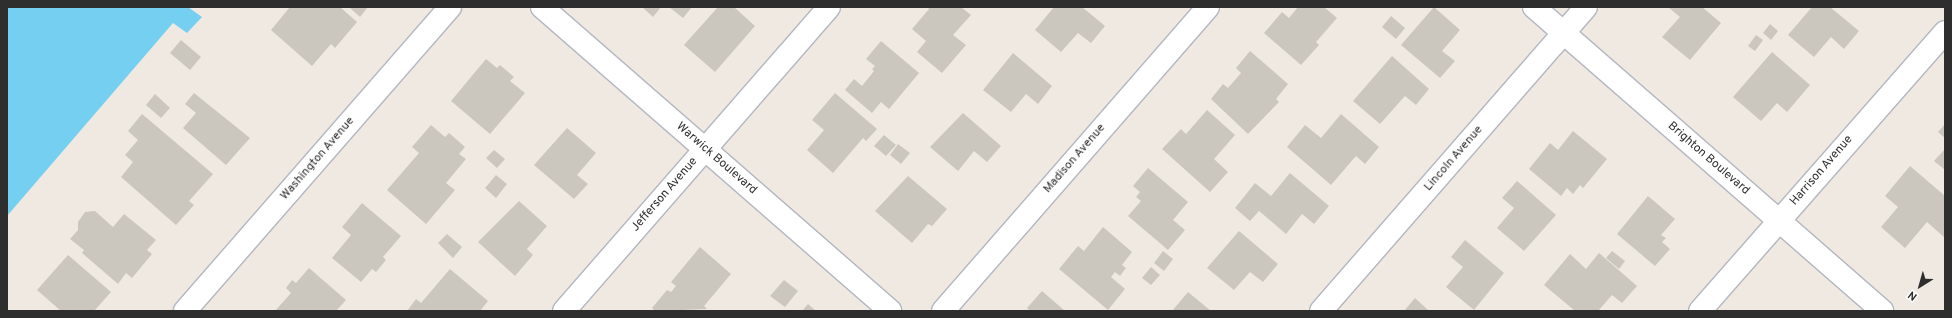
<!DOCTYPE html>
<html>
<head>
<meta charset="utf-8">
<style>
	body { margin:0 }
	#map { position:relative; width:1952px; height:318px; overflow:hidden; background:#efe9e1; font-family:Overpass,sans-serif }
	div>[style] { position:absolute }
	.water>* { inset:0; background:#75cff0 }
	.building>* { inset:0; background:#cbc7bf }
	.roads { filter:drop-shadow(1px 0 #b4b7c1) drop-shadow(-1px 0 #b4b7c1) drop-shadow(0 1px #b4b7c1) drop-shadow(0 -1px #b4b7c1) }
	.minor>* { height:22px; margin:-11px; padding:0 11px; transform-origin:11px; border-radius:11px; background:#fff }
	span { translate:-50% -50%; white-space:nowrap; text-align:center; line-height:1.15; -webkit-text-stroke:3.5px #fff; paint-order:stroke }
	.street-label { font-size:12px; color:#2e2e2e }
	.frame { position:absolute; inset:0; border:8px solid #2e2e2e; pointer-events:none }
	.north { position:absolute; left:1900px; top:266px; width:40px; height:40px; -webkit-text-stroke:3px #fff; paint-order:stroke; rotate:217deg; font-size:11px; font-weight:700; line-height:16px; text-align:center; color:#2e2e2e }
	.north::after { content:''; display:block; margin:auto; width:14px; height:18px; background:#2e2e2e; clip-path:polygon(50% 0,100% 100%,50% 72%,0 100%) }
</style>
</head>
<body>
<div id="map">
	<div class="water">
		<i style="clip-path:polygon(7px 7px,188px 7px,202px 17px,187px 33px,173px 23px,7px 216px)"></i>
	</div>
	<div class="building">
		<i style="clip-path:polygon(290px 7px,340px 7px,357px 22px,335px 48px,331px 44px,312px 66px,271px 30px)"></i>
		<i style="clip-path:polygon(349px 7px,368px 7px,360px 17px)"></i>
		<i style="clip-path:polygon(642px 7px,661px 7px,653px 17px)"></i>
		<i style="clip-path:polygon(669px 7px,692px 7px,683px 18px)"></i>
		<i style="clip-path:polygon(718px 7px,734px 7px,755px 26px,715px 72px,684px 45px)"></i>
		<i style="clip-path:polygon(927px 7px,961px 7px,971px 15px,953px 35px,966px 45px,942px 73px,917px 52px,926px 41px,912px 29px,929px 9px)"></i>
		<i style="clip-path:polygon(1054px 7px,1082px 7px,1105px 26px,1091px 43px,1078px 33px,1061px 52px,1035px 30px)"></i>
		<i style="clip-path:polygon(1298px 7px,1324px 7px,1337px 18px,1316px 42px,1319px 45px,1301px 65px,1264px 33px,1282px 12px,1289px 18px)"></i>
		<i style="clip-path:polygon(1434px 7px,1460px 30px,1442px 51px,1455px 61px,1440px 78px,1401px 45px)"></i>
		<i style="clip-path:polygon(1668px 7px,1702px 7px,1721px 23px,1690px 60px,1662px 37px,1680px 17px)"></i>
		<i style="clip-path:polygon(1812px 7px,1830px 7px,1859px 31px,1844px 49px,1831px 37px,1814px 57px,1788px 35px)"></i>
		<i style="clip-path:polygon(1391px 16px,1405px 28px,1396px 39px,1382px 27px)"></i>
		<i style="clip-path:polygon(1770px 24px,1778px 31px,1771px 40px,1763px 33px)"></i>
		<i style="clip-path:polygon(1756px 35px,1763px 40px,1755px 51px,1748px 46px)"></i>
		<i style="clip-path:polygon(181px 40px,201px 57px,190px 70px,170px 53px)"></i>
		<i style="clip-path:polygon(881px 41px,919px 73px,889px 109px,881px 102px,872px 113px,845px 90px,854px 79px,862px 86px,874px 71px,872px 69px,875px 66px,866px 59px)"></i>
		<i style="clip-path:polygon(1250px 51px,1288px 84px,1276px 99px,1279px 102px,1248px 134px,1211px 99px,1223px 84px,1228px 88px,1241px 73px,1236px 68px)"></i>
		<i style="clip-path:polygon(1772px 52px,1810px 85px,1787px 112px,1777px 103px,1761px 121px,1733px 97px)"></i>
		<i style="clip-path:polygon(1013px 53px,1052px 86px,1038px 104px,1026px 94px,1011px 112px,983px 90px)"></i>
		<i style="clip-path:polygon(1392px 56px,1429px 89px,1416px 105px,1405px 96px,1380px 124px,1353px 101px)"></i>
		<i style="clip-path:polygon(486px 59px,497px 68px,500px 65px,514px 77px,510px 81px,525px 93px,490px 134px,451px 101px)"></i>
		<i style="clip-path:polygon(194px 93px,250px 138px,226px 165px,183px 128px,196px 113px,185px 104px)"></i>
		<i style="clip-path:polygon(835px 93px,877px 129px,866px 141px,863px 138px,833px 173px,807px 150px,824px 130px,812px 120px)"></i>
		<i style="clip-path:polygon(155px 94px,170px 108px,161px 118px,146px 105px)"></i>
		<i style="clip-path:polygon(1207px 110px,1235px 135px,1214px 159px,1228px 172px,1210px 192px,1162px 149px,1181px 129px,1186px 134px)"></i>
		<i style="clip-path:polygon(963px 113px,1001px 146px,987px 162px,974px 151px,958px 171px,930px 147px)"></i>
		<i style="clip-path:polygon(142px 114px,213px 174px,189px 201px,194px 205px,176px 225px,121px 177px,133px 162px,125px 155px,138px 140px,128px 131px)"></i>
		<i style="clip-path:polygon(1341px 114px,1379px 147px,1365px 164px,1356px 156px,1331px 185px,1287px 147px,1305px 125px,1321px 138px)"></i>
		<i style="clip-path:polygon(1945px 124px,1945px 138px,1938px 132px)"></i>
		<i style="clip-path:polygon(431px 125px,445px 137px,449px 133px,465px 147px,459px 154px,466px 159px,446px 183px,455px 190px,426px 224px,387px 190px,419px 153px,412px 147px)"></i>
		<i style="clip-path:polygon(567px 128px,596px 153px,577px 175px,588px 184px,574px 199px,534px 165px)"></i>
		<i style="clip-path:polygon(1573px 131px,1607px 159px,1583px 188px,1580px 185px,1573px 194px,1567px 188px,1561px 196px,1529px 169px,1550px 143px,1558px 150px)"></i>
		<i style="clip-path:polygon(884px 135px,896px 145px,886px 156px,874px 146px)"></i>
		<i style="clip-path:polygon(898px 144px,910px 153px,901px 164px,890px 155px)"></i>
		<i style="clip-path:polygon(1945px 149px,1945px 170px,1934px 161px)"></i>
		<i style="clip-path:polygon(494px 150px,505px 159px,497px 168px,486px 158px)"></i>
		<i style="clip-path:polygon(1910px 166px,1945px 196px,1945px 238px,1927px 222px,1905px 248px,1881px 227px,1898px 207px,1885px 196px)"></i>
		<i style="clip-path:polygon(1148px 168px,1188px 202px,1173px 220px,1185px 230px,1168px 250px,1128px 216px,1141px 201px,1136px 197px,1140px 192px,1133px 186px)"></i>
		<i style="clip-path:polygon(1290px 173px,1329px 206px,1314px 224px,1302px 214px,1286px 234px,1259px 211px,1250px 221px,1235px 208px,1255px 183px,1271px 196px)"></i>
		<i style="clip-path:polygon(496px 175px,507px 184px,496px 198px,485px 188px)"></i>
		<i style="clip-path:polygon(908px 176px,947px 209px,932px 226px,928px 224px,912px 243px,875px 211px)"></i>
		<i style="clip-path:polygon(1517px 181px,1556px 215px,1524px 251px,1497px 228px,1514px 208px,1502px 198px)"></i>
		<i style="clip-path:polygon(1648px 196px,1675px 219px,1661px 235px,1666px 238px,1662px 242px,1670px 249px,1655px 266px,1617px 234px)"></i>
		<i style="clip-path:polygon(519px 201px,547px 226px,527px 249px,533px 255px,515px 276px,478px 242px)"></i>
		<i style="clip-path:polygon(362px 203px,401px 236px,383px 257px,386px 260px,376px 272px,372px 269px,361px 282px,332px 258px,351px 235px,342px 227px)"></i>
		<i style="clip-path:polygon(95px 211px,113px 227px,124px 214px,156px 240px,147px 250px,152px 254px,132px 278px,126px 273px,118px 284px,82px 253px,84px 250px,70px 239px,78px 230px,78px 222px,85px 212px)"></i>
		<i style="clip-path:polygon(1103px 227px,1132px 252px,1122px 265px,1126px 268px,1120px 276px,1115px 272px,1111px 277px,1125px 289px,1108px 310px,1059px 269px,1078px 246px,1084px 251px)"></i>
		<i style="clip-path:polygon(1239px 231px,1278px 264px,1263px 282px,1250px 272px,1234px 290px,1207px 268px)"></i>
		<i style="clip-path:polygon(447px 234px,462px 247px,453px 258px,438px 243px)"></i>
		<i style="clip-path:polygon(1465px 240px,1504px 273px,1474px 310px,1446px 287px,1463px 267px,1451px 257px)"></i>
		<i style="clip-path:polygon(700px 247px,731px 274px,704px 306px,707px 309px,655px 311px,652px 308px,667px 290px,671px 292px,676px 286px,671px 282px)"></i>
		<i style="clip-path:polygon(1163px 251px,1173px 259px,1164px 271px,1154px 263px)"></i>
		<i style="clip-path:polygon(1612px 251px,1625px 261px,1619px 269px,1606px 258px)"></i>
		<i style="clip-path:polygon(1599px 253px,1637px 286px,1622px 303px,1612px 295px,1598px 311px,1575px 311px,1544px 285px,1570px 254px,1586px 269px)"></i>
		<i style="clip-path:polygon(68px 255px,111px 292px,95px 310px,61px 311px,37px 290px)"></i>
		<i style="clip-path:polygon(1151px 267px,1160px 275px,1151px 285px,1142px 278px)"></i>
		<i style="clip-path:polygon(309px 268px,346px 300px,336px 311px,275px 311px,291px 293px,286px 288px,292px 280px,296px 283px)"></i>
		<i style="clip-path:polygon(450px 269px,488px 301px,480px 311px,407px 311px,416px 299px,421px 303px)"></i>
		<i style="clip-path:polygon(784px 280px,798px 291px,785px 307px,770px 296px)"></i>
		<i style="clip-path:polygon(1042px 291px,1065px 311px,1030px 311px,1027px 308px)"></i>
		<i style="clip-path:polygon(1188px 292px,1211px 311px,1172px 311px)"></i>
		<i style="clip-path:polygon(1415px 298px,1429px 311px,1404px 311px)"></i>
		<i style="clip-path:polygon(808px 304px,816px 311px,802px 311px)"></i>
	</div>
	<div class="roads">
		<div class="minor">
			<i style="left:542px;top:7px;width:462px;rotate:41.1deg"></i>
			<i style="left:1534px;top:7px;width:462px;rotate:41.1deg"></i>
			<i style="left:185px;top:311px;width:403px;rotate:-48.9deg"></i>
			<i style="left:564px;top:311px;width:403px;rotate:-48.9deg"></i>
			<i style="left:943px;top:311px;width:403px;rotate:-48.9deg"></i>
			<i style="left:1321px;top:311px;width:403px;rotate:-48.9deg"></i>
			<i style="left:1700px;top:311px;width:371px;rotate:-48.7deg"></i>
		</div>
	</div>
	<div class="street-label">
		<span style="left:318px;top:159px;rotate:-49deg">Washington Avenue</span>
		<span style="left:716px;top:159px;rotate:41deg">Warwick Boulevard</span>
		<span style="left:1075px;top:159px;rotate:-49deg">Madison Avenue</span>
		<span style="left:1454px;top:159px;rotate:-49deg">Lincoln Avenue</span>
		<span style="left:1708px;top:159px;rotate:41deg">Brighton Boulevard</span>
		<span style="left:1822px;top:171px;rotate:-49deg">Harrison Avenue</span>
		<span style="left:665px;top:195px;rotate:-49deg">Jefferson Avenue</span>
	</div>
	<div class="frame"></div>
	<div class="north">N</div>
</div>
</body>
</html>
